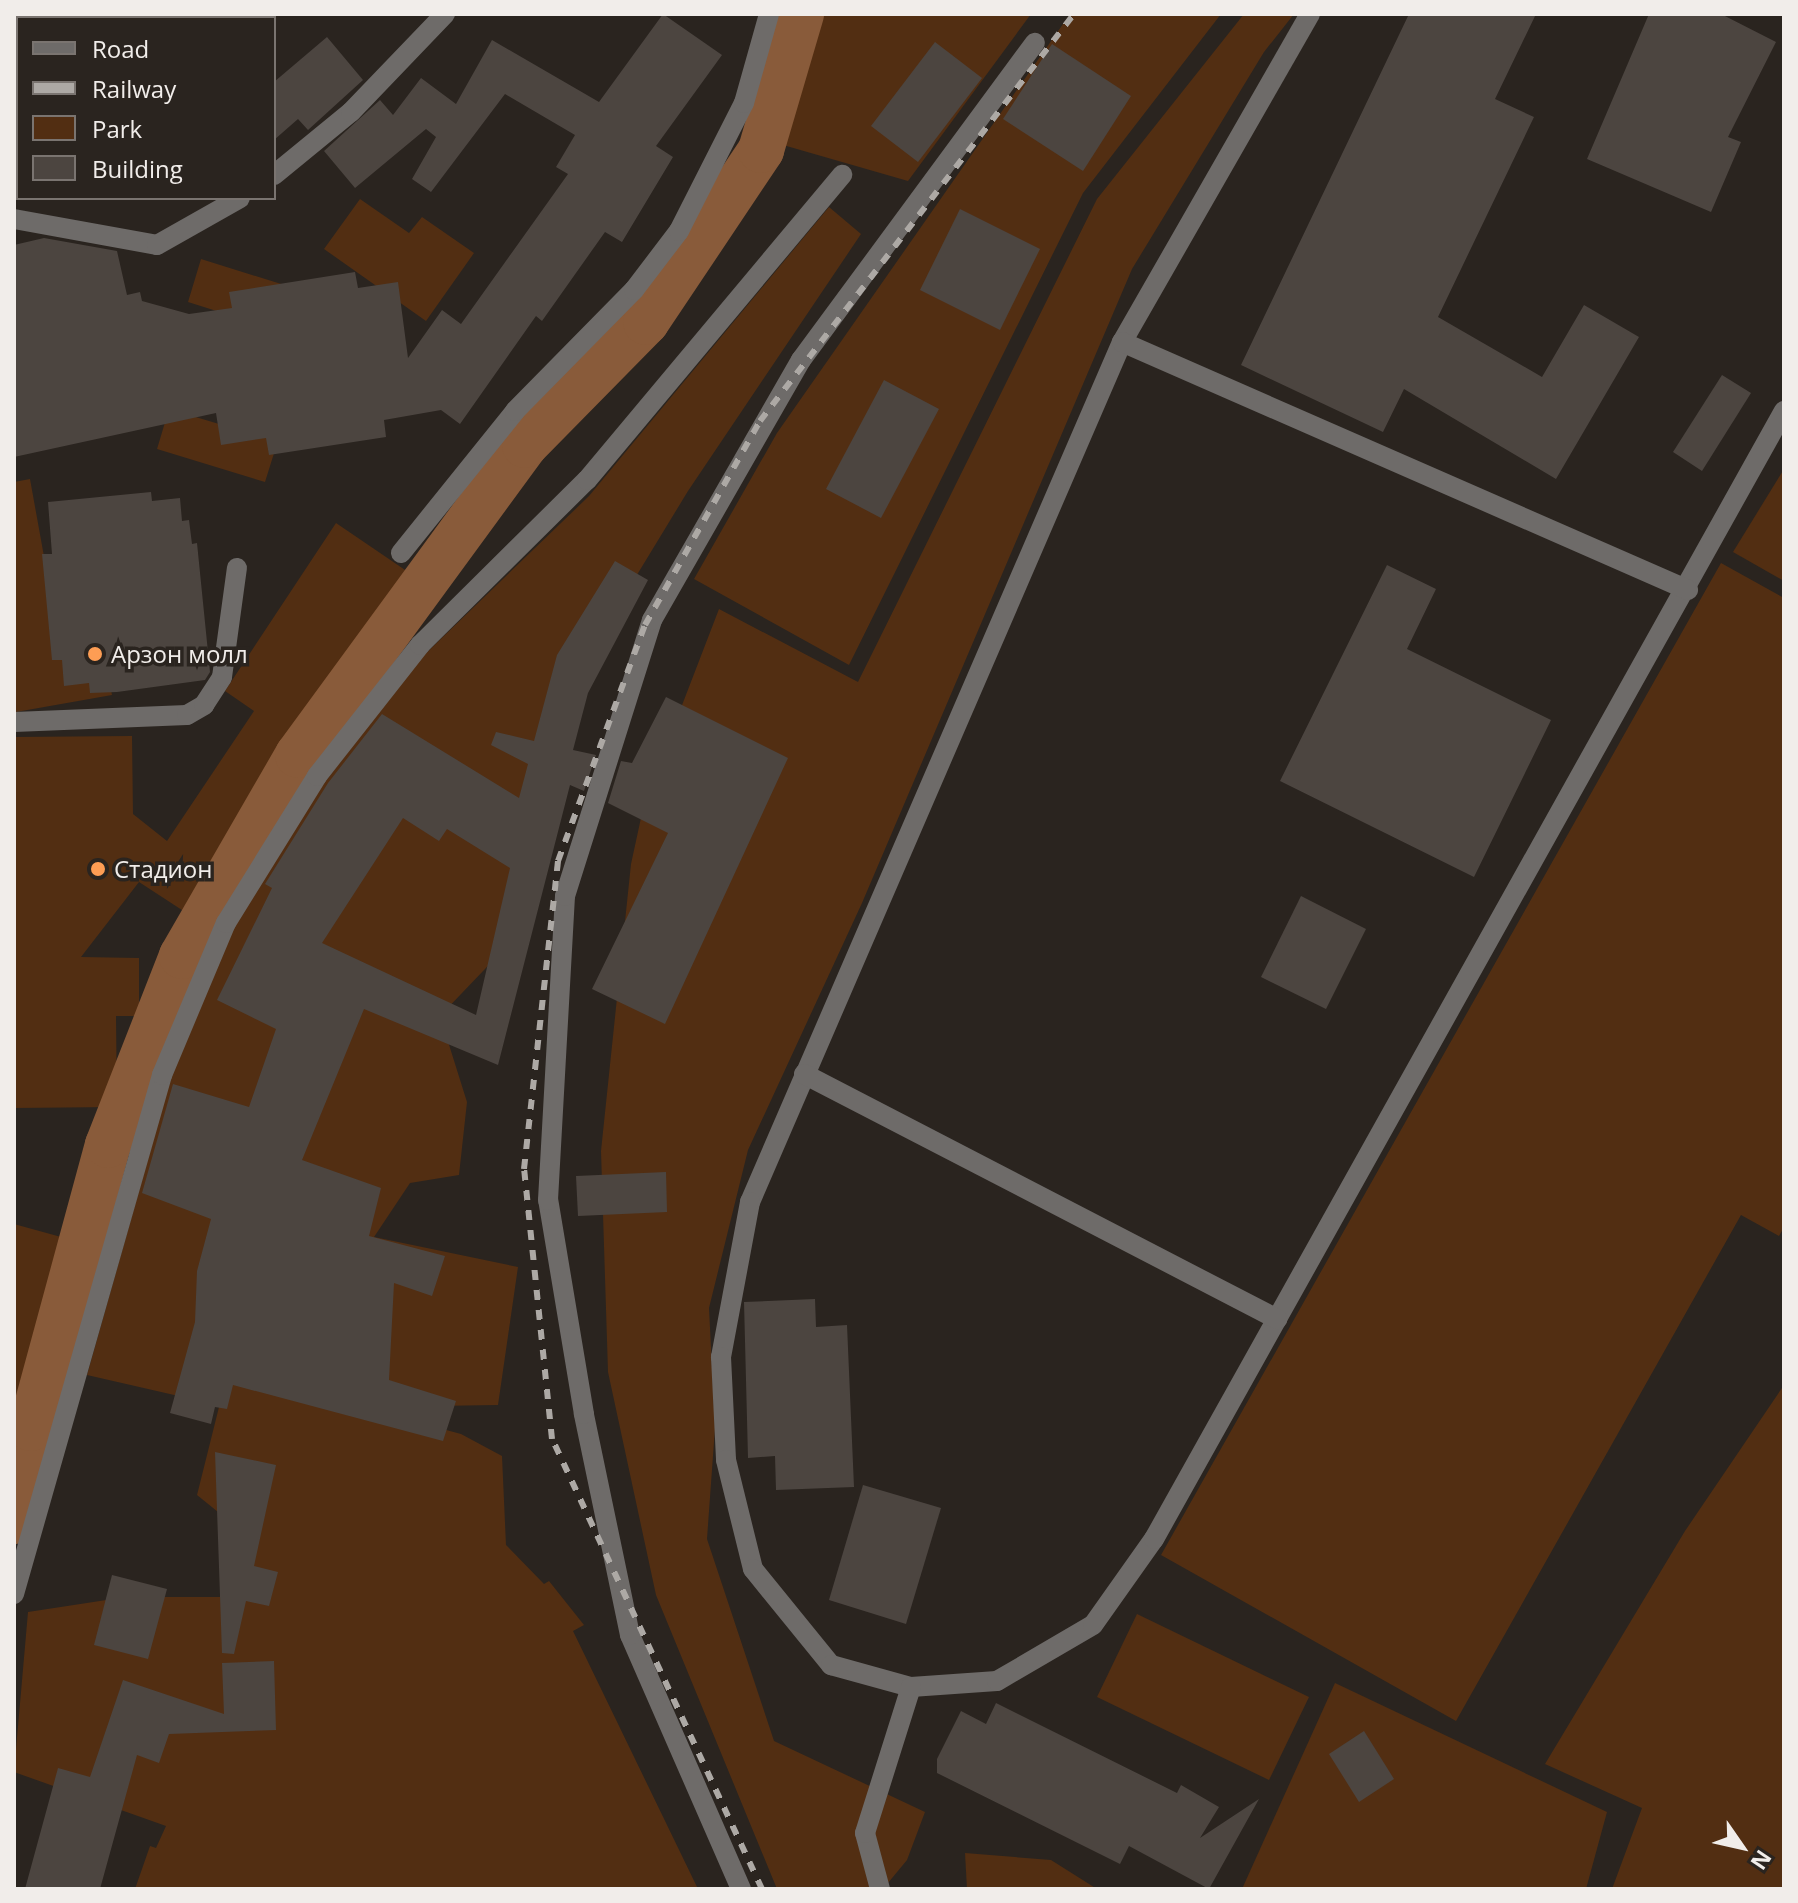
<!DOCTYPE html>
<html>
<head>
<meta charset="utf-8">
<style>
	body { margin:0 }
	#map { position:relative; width:1798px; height:1903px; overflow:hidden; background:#2a241f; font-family:"Open Sans",sans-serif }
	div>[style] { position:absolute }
	.green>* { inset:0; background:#522e12 }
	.canal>* { height:46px; margin:-23px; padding:0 23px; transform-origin:23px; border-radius:23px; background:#895b3a }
	.building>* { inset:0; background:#4c4540 }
	.lane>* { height:20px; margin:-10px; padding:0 10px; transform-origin:10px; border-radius:10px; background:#6e6b69 }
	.street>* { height:20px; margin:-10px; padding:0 10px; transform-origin:10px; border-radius:10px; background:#6e6b69 }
	.rail>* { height:6px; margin-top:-3px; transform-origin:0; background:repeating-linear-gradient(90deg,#ada9a5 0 10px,transparent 0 20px) }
	.dots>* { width:22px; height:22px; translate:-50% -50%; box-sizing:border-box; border:4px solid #2a241f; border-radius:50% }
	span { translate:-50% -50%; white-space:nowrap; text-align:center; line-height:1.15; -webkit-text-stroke:7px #2a241f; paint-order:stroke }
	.poi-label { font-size:24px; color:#f1edea }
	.left { translate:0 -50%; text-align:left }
	.frame { position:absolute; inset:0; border:16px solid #f1edea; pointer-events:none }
	.legend { position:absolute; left:16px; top:16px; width:260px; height:184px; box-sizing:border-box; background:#2a241f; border:2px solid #7a7470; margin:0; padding:10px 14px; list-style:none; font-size:24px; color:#f1edea }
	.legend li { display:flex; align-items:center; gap:16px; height:40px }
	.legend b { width:40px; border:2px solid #7a7470 }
	.north { position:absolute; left:1702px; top:1807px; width:80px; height:80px; -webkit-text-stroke:6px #2a241f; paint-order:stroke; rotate:124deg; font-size:22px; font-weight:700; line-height:32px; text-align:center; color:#f1edea }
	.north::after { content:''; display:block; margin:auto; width:28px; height:36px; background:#f1edea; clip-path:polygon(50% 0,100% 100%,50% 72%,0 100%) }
</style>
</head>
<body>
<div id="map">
	<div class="green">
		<i style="clip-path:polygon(815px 14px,1031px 14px,908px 181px,783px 145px)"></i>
		<i style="clip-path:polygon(1070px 14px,1221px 14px,1083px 193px,849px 665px,694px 579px,777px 433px)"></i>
		<i style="clip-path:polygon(1244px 14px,1294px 14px,1264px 52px,1132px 269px,862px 903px,748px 1150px,709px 1308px,715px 1428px,707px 1539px,774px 1741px,925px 1812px,907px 1860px,883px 1889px,777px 1889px,656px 1595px,608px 1372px,601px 1151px,631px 864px,644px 804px,719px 609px,858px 682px,1097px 199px)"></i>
		<i style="clip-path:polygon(360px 199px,409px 233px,422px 217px,474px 253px,426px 321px,324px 249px)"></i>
		<i style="clip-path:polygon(829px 207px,861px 234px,688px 491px,587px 657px,507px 946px,440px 1016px,467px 1102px,459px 1175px,410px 1183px,374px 1237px,518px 1267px,498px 1405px,434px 1406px,218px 1347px,196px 1400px,87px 1375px,173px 1070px,235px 923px,321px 787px,420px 659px,589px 496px)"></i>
		<i style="clip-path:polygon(201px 259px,323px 297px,265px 482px,157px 449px,169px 409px,239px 430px,270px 328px,188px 302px)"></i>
		<i style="clip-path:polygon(1784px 469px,1784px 581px,1733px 552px)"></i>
		<i style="clip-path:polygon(30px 479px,47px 573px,88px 566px,112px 695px,16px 712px,14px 482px)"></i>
		<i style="clip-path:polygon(336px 523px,411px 574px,185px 912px,139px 882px,81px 957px,139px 958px,139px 1016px,116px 1016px,117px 1107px,14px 1108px,14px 737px,132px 736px,133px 814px,167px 841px,254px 711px,225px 691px)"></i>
		<i style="clip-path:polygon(1721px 563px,1784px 598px,1784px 1227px,1779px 1236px,1741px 1215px,1456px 1721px,1161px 1555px)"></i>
		<i style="clip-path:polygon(14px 1224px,72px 1240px,24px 1414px,14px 1411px)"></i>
		<i style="clip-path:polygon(228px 1371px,461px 1434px,502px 1456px,506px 1545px,544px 1584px,549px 1581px,584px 1625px,573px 1631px,698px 1889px,135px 1889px,150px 1846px,156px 1848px,166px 1826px,14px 1772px,28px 1612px,126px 1597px,232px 1597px,244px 1533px,197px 1495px)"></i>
		<i style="clip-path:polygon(1784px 1385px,1784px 1889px,1612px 1889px,1642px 1808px,1545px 1764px,1685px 1531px)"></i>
		<i style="clip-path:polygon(1137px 1614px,1309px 1697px,1269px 1780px,1097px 1697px)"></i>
		<i style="clip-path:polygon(1335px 1683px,1607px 1812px,1586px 1889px,1242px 1889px)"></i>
		<i style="clip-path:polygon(965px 1853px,1051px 1860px,1097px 1889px,967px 1889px)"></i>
	</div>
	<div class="canal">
		<i style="left:14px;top:1521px;width:95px;rotate:-79.6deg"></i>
		<i style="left:31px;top:1428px;width:293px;rotate:-74.8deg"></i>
		<i style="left:108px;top:1145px;width:203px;rotate:-68.6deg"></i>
		<i style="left:182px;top:956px;width:232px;rotate:-60deg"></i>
		<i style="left:298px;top:755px;width:384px;rotate:-53.8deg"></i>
		<i style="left:525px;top:445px;width:173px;rotate:-45.5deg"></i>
		<i style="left:646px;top:322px;width:207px;rotate:-56.2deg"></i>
		<i style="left:761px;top:150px;width:142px;rotate:-73.6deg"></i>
	</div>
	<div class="building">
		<i style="clip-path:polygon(663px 14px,722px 55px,656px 146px,673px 157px,622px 242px,605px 232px,542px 321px,536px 316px,460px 424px,441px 410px,384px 420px,386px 437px,269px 455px,266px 438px,221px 445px,216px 413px,14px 457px,14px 245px,44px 238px,117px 251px,127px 295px,140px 292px,142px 301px,189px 314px,232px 308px,229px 292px,355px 272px,358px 288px,398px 282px,408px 358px,442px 310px,461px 324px,568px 174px,556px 167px,575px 135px,505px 94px,431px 192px,412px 179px,436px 137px,426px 129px,355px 188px,324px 151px,380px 100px,393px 115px,421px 78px,456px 104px,492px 40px,599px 102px)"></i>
		<i style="clip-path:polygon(1409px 14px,1536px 14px,1495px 99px,1534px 117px,1438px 317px,1542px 377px,1584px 305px,1639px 337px,1556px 479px,1404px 389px,1383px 432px,1241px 365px)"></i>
		<i style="clip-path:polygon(1649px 14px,1721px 14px,1776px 42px,1728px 137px,1741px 142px,1711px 212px,1587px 159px)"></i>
		<i style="clip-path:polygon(327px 37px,363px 80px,308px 130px,298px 119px,274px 140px,274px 82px)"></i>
		<i style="clip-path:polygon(935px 42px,982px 78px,918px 162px,871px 126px)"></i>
		<i style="clip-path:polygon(1052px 44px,1131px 96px,1083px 171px,1003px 119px)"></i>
		<i style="clip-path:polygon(960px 209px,1040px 249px,1000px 330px,920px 290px)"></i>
		<i style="clip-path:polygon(1722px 375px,1751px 393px,1702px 471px,1673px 452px)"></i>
		<i style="clip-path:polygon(884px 380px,939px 409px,881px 518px,826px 489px)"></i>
		<i style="clip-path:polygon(151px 492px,152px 501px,180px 498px,182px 521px,189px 520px,192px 544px,197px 543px,210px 672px,205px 680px,117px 692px,90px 693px,89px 683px,64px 686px,62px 660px,52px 660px,42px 554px,52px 554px,48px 502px)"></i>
		<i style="clip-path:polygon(evenodd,615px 561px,648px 580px,588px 693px,573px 750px,596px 755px,584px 791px,570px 785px,498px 1065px,364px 1009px,302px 1160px,381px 1188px,369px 1236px,445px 1256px,432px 1296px,394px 1283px,389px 1380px,456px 1401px,443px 1441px,233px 1385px,227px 1409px,215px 1407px,211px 1424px,170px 1413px,195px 1322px,197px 1271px,211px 1219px,142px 1193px,173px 1084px,249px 1107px,276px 1029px,217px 1000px,272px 888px,265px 884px,328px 783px,382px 714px,519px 798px,528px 764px,491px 745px,496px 732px,534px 741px,557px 655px,615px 561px,403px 818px,439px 841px,447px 829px,510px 868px,476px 1015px,322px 943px,403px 818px)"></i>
		<i style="clip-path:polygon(1387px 565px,1436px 589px,1407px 649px,1551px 720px,1474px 877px,1280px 781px)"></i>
		<i style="clip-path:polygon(666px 697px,788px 758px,665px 1024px,592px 989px,668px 833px,608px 803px,621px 761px,632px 763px)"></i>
		<i style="clip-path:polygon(1301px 896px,1366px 929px,1326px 1009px,1261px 977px)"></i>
		<i style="clip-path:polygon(666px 1172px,667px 1212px,578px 1216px,576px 1176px)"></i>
		<i style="clip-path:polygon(815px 1299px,816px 1327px,847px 1325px,854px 1487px,776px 1490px,775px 1456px,748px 1458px,744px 1302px)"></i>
		<i style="clip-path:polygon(215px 1452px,276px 1465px,254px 1566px,278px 1572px,269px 1606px,246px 1601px,234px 1654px,222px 1653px)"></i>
		<i style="clip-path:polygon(863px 1485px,941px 1508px,906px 1624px,829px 1600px)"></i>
		<i style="clip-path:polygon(112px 1575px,167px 1589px,148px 1659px,94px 1645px)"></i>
		<i style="clip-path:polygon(274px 1661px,276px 1730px,169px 1734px,159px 1763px,137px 1755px,100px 1889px,25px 1889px,58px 1768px,90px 1777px,123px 1680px,224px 1714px,222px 1663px)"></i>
		<i style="clip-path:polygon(996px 1703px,1177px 1793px,1181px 1785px,1219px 1807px,1200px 1838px,1259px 1799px,1209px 1889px,1129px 1846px,1120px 1864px,937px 1773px,937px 1759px,961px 1711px,986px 1724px)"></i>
		<i style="clip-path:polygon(1364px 1731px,1394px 1779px,1359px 1802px,1329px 1754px)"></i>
	</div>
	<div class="lane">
		<i style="left:1310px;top:14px;width:378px;rotate:119.8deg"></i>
		<i style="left:1122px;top:342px;width:937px;rotate:113.39deg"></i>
		<i style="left:750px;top:1202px;width:158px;rotate:100.6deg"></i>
		<i style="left:721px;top:1357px;width:103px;rotate:87.2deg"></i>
		<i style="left:726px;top:1460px;width:112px;rotate:76.1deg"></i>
		<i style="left:753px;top:1569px;width:124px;rotate:50.9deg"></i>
		<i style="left:831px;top:1665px;width:83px;rotate:15.4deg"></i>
		<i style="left:911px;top:1687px;width:86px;rotate:-4deg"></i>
		<i style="left:997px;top:1681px;width:111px;rotate:-30.3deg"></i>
		<i style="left:1093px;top:1625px;width:105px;rotate:-54.7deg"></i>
		<i style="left:1154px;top:1539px;width:1292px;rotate:-60.82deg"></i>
		<i style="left:274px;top:175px;width:99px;rotate:-39.3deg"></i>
		<i style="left:351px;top:112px;width:136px;rotate:-46.2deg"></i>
		<i style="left:14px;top:219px;width:145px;rotate:10.3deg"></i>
		<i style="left:157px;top:245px;width:95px;rotate:-29.5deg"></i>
		<i style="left:1122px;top:342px;width:618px;rotate:23.66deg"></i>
		<i style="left:401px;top:553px;width:182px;rotate:-51.2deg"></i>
		<i style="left:515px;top:411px;width:170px;rotate:-45.5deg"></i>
		<i style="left:634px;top:290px;width:74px;rotate:-52.7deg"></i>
		<i style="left:679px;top:231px;width:144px;rotate:-63.1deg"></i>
		<i style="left:744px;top:103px;width:92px;rotate:-74.3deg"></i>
		<i style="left:14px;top:722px;width:173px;rotate:-2.3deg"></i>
		<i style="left:187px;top:715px;width:20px;rotate:-30deg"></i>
		<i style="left:204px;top:705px;width:33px;rotate:-57deg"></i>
		<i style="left:222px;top:677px;width:110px;rotate:-82.2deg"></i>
		<i style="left:804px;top:1074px;width:533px;rotate:27.38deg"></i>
		<i style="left:14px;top:1594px;width:540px;rotate:-74.08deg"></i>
		<i style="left:162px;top:1075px;width:165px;rotate:-67.2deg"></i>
		<i style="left:226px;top:923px;width:173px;rotate:-58.2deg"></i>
		<i style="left:317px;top:776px;width:167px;rotate:-51.8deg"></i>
		<i style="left:420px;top:645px;width:235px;rotate:-44.7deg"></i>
		<i style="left:587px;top:480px;width:398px;rotate:-50.1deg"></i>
		<i style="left:880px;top:1889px;width:58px;rotate:-105deg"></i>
		<i style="left:865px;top:1833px;width:153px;rotate:-72.5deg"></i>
	</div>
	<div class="street">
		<i style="left:741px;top:1889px;width:277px;rotate:-113.6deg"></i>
		<i style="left:630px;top:1635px;width:226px;rotate:-101.8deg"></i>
		<i style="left:584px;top:1414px;width:217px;rotate:-99.5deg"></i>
		<i style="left:548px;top:1200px;width:304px;rotate:-86.8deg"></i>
		<i style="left:565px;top:896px;width:289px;rotate:-72.5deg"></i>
		<i style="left:652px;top:620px;width:300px;rotate:-60.2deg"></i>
		<i style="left:801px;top:360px;width:394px;rotate:-53.6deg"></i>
	</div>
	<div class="rail">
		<i style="left:762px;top:1889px;width:497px;rotate:-115deg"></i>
		<i style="left:552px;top:1439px;width:271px;rotate:-95.9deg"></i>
		<i style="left:524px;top:1169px;width:310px;rotate:-83.7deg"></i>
		<i style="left:558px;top:861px;width:252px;rotate:-69.8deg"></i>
		<i style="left:645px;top:625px;width:234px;rotate:-60.6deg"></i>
		<i style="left:760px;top:421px;width:514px;rotate:-52.35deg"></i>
	</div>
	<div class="dots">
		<i style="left:95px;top:654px;background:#fd9d54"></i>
		<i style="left:98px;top:869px;background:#fd9d54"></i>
	</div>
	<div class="poi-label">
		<span class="left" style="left:111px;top:654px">Арзон молл</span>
		<span class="left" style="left:114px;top:869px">Стадион</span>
	</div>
	<div class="frame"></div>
	<ul class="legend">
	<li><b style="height:10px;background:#6e6b69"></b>Road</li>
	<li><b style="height:10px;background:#ada9a5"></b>Railway</li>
	<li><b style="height:22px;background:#522e12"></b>Park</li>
	<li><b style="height:22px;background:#4c4540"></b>Building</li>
	</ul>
	<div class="north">N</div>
</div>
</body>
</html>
